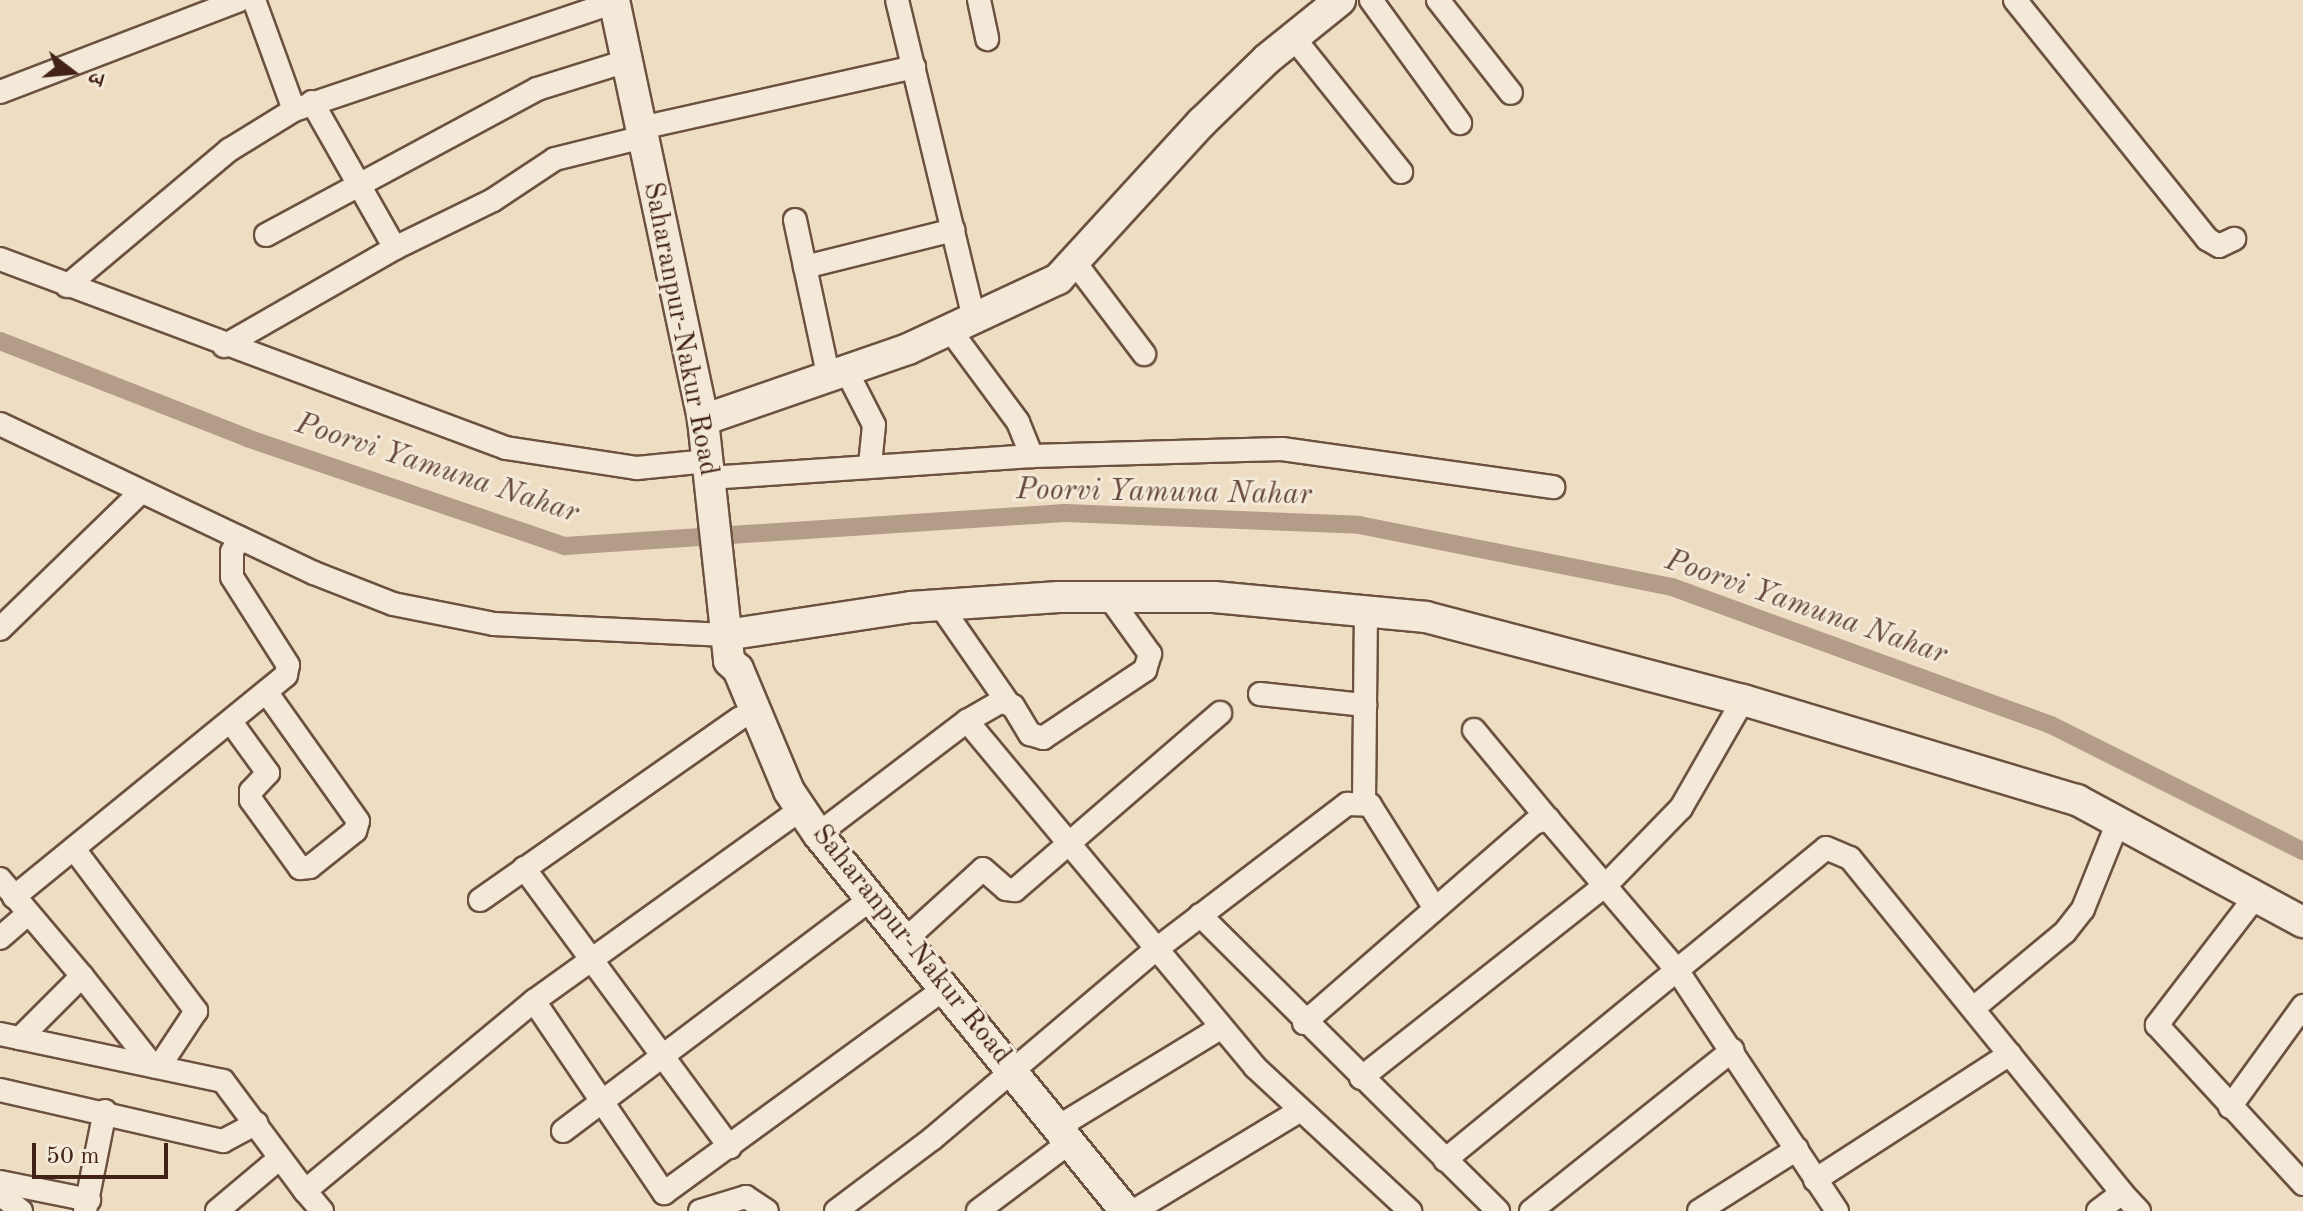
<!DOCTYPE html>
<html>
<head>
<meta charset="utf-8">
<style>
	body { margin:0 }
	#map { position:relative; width:2303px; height:1211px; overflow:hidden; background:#eeddc3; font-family:"Old Standard TT","Noto Serif Devanagari",serif }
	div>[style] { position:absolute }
	.canal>* { height:18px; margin:-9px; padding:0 9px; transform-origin:9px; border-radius:9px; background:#b49d88 }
	.roads { filter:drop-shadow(2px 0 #6d5140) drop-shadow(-2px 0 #6d5140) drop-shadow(0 2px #6d5140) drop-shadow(0 -2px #6d5140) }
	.street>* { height:22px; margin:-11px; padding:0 11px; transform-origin:11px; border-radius:11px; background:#f4e9d8 }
	.secondary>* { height:30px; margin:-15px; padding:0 15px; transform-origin:15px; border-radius:15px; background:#f4e9d8 }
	span { translate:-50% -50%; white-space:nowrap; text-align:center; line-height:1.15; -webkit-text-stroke:6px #f4e9d8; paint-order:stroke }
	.street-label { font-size:28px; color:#422215 }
	.water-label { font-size:30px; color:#644738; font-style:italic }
	.north { position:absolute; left:32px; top:32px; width:80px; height:80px; -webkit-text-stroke:6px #f4e9d8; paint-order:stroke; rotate:106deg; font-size:22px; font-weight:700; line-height:32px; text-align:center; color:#422215 }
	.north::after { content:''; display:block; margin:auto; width:28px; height:36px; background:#422215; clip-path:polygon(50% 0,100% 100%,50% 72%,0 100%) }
	.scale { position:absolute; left:32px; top:1143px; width:136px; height:36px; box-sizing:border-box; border:4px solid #422215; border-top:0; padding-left:10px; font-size:24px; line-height:28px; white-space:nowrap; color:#422215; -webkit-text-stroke:6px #f4e9d8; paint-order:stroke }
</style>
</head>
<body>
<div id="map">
	<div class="canal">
		<i style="left:0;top:341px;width:265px;rotate:21.4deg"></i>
		<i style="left:247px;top:438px;width:336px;rotate:18.8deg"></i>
		<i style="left:565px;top:546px;width:501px;rotate:-3.78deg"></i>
		<i style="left:1065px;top:513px;width:294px;rotate:2.3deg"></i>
		<i style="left:1359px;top:525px;width:319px;rotate:11.2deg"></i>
		<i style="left:1672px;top:587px;width:403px;rotate:20deg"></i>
		<i style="left:2051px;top:725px;width:282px;rotate:26.6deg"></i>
	</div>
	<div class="roads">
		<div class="street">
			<i style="left:254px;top:0;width:117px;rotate:70deg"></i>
			<i style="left:897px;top:0;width:328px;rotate:76.4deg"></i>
			<i style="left:979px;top:0;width:40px;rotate:78deg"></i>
			<i style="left:1371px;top:0;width:152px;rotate:54.1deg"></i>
			<i style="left:1438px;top:0;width:118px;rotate:51.9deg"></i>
			<i style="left:2015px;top:0;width:307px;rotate:51.2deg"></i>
			<i style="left:2207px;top:239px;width:14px;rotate:30deg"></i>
			<i style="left:2219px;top:246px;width:17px;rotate:-25deg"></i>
			<i style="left:1293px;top:37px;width:173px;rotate:51.3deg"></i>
			<i style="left:0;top:92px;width:257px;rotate:-21deg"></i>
			<i style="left:312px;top:102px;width:168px;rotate:60.4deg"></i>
			<i style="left:641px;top:128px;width:280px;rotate:-12.6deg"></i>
			<i style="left:795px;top:220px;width:162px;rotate:77.9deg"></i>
			<i style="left:266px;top:235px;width:308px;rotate:-28.3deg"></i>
			<i style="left:537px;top:89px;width:94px;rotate:-17.3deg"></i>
			<i style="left:0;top:259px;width:540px;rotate:20.48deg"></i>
			<i style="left:506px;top:448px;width:133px;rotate:8.7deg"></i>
			<i style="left:637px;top:468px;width:71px;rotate:-5.6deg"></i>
			<i style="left:1076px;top:264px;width:113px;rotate:52.9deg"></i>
			<i style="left:805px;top:267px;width:153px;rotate:-14deg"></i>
			<i style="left:67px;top:286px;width:212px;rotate:-40deg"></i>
			<i style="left:229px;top:150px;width:76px;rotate:-31.6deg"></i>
			<i style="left:294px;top:110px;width:339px;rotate:-18.6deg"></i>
			<i style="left:950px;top:330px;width:114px;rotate:53.5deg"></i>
			<i style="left:1018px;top:422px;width:37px;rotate:68deg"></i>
			<i style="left:224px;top:346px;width:197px;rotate:-29.8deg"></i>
			<i style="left:395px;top:248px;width:109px;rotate:-26.1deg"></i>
			<i style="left:493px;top:200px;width:74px;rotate:-33.5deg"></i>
			<i style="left:555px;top:159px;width:91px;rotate:-14deg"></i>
			<i style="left:847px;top:372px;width:59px;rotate:63deg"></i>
			<i style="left:874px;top:425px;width:40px;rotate:95.7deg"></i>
			<i style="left:0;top:424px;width:348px;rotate:25.4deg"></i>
			<i style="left:314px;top:573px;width:85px;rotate:21.4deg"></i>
			<i style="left:393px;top:604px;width:103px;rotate:11.2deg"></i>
			<i style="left:494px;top:624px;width:232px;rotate:2.7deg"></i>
			<i style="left:709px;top:478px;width:324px;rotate:-3.9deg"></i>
			<i style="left:1032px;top:456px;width:250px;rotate:-1.6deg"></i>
			<i style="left:1282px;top:449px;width:274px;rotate:8deg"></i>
			<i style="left:940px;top:605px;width:119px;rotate:55.2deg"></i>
			<i style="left:0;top:629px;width:197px;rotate:-44.2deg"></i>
			<i style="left:1260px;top:694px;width:106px;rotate:6deg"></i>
			<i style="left:967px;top:721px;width:39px;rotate:-30deg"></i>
			<i style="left:1001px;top:701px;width:13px;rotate:23deg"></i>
			<i style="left:1013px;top:706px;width:33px;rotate:59deg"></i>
			<i style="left:1030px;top:734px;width:14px;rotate:17deg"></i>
			<i style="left:1043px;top:738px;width:123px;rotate:-33.7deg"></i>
			<i style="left:1145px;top:670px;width:17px;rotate:-73deg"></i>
			<i style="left:1150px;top:654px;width:70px;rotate:-125.7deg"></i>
			<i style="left:231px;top:722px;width:63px;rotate:54deg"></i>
			<i style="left:268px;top:773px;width:25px;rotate:133deg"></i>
			<i style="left:251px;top:791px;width:9px;rotate:90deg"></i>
			<i style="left:251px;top:800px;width:84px;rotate:54.2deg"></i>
			<i style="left:300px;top:868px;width:10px;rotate:-6deg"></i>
			<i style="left:310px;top:867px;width:58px;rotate:-38.7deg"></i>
			<i style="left:355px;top:831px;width:10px;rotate:-73deg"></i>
			<i style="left:358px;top:821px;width:157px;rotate:-125.4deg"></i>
			<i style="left:1474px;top:730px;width:116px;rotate:50.3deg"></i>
			<i style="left:1364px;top:801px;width:192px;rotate:-89.4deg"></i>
			<i style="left:818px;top:834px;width:187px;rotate:-37.2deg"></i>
			<i style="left:967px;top:721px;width:450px;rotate:50.2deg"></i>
			<i style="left:1255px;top:1067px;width:212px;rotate:42.9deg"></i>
			<i style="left:74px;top:849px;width:203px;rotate:53deg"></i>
			<i style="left:196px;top:1011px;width:67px;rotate:123.5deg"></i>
			<i style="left:524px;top:868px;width:347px;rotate:53.6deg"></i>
			<i style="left:0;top:879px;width:127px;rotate:49.8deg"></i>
			<i style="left:82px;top:976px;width:88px;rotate:135deg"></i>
			<i style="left:2256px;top:896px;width:163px;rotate:127.5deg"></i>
			<i style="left:2157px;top:1025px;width:216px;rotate:47.4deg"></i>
			<i style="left:14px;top:897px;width:351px;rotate:-39.2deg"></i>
			<i style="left:286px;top:675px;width:10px;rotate:-79deg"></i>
			<i style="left:288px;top:665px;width:104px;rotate:-122.5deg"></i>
			<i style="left:232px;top:577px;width:25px;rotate:-90deg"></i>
			<i style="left:232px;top:552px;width:16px;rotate:-63deg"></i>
			<i style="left:480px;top:900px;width:317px;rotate:-35deg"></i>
			<i style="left:1200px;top:915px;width:420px;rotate:44.8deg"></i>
			<i style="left:0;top:938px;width:37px;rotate:-41deg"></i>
			<i style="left:905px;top:940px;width:105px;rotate:-42.3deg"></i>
			<i style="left:983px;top:869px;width:30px;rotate:41deg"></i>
			<i style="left:1006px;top:889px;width:9px;rotate:6deg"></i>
			<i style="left:1015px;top:890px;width:271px;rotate:-40.8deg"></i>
			<i style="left:82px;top:976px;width:115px;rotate:51.7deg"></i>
			<i style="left:534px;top:1001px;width:232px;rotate:55.9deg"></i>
			<i style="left:664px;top:1193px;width:333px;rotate:-36.1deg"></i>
			<i style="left:1975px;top:1007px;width:117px;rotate:-39.8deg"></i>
			<i style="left:2065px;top:932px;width:29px;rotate:-52deg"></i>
			<i style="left:2083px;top:909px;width:94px;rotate:-68.1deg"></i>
			<i style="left:1304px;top:1023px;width:305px;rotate:-41deg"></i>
			<i style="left:1534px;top:823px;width:15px;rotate:-16deg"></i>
			<i style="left:1548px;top:819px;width:199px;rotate:49.5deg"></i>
			<i style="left:1677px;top:970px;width:289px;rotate:56.4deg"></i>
			<i style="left:0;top:1034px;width:228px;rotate:11.9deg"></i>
			<i style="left:223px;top:1081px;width:137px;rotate:53.3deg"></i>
			<i style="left:1361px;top:1078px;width:313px;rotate:-38.3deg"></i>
			<i style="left:1607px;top:884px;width:106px;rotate:-45.8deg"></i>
			<i style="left:1681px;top:808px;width:125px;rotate:-60.1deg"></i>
			<i style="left:0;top:1090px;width:229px;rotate:12.9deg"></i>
			<i style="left:223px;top:1141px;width:38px;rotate:-28deg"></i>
			<i style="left:2230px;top:1107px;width:125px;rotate:-54.1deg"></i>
			<i style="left:1058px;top:1127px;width:190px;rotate:-31.4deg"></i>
			<i style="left:563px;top:1131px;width:372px;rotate:-37deg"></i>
			<i style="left:1445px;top:1160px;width:492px;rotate:-39.3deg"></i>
			<i style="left:1826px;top:848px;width:26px;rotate:23deg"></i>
			<i style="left:1850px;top:858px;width:432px;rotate:50.9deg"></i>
			<i style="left:2122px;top:1193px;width:30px;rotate:143deg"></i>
			<i style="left:1815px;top:1180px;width:232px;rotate:-32.9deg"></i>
			<i style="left:0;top:1182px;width:91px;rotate:11.4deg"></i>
			<i style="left:2122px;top:1193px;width:25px;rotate:47deg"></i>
			<i style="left:0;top:1194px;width:27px;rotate:39deg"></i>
			<i style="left:85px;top:1211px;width:102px;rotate:-78.7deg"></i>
			<i style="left:217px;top:1211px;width:82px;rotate:-40.1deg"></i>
			<i style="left:322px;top:1211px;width:26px;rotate:-130deg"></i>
			<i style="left:305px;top:1191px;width:298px;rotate:-39.7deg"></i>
			<i style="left:534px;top:1001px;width:314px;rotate:-35.7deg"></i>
			<i style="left:700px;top:1211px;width:48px;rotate:-16.9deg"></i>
			<i style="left:746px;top:1197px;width:25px;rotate:34deg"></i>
			<i style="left:836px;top:1211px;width:120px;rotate:-36.9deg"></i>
			<i style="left:932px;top:1139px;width:291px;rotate:-40.3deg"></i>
			<i style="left:1154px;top:951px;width:243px;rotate:-37.3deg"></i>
			<i style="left:1347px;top:804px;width:23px;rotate:2deg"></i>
			<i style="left:1370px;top:805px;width:120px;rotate:57.9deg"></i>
			<i style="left:978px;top:1211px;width:100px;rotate:-36.9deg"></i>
			<i style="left:1134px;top:1211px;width:193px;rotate:-31.2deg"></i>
			<i style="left:1531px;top:1211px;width:258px;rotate:-38.6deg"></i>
			<i style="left:1699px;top:1211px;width:116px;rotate:-32.3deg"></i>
		</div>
		<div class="secondary">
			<i style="left:614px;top:0;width:429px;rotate:78deg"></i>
			<i style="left:703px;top:420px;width:242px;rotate:83.8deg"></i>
			<i style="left:729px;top:661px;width:12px;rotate:42deg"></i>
			<i style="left:738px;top:669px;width:132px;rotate:67.3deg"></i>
			<i style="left:789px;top:791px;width:52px;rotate:56deg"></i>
			<i style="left:818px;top:834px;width:486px;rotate:50.8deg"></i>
			<i style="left:703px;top:420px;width:217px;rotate:-19.1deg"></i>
			<i style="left:908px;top:349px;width:166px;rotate:-25deg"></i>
			<i style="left:1058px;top:279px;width:212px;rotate:-47.5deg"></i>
			<i style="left:1201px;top:123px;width:92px;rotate:-44.1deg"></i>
			<i style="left:1267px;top:59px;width:94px;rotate:-38.9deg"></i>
			<i style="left:726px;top:635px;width:187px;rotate:-8.6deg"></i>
			<i style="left:911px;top:607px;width:148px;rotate:-3.9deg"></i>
			<i style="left:1059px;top:597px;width:155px"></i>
			<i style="left:1214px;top:597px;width:213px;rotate:5.4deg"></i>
			<i style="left:1426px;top:617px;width:328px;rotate:14.7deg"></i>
			<i style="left:1743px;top:700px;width:349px;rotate:16.7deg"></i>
			<i style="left:2077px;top:800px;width:257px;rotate:28.4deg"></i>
		</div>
	</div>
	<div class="street-label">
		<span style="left:680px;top:329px;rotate:79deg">Saharanpur-Nakur Road</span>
		<span style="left:911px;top:945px;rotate:51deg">Saharanpur-Nakur Road</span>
	</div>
	<div class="water-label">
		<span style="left:437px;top:469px;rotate:18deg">Poorvi Yamuna Nahar</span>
		<span style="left:1164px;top:493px;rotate:1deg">Poorvi Yamuna Nahar</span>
		<span style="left:1806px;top:608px;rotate:19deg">Poorvi Yamuna Nahar</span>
	</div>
	<div class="north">उ</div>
	<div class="scale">50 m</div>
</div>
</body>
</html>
